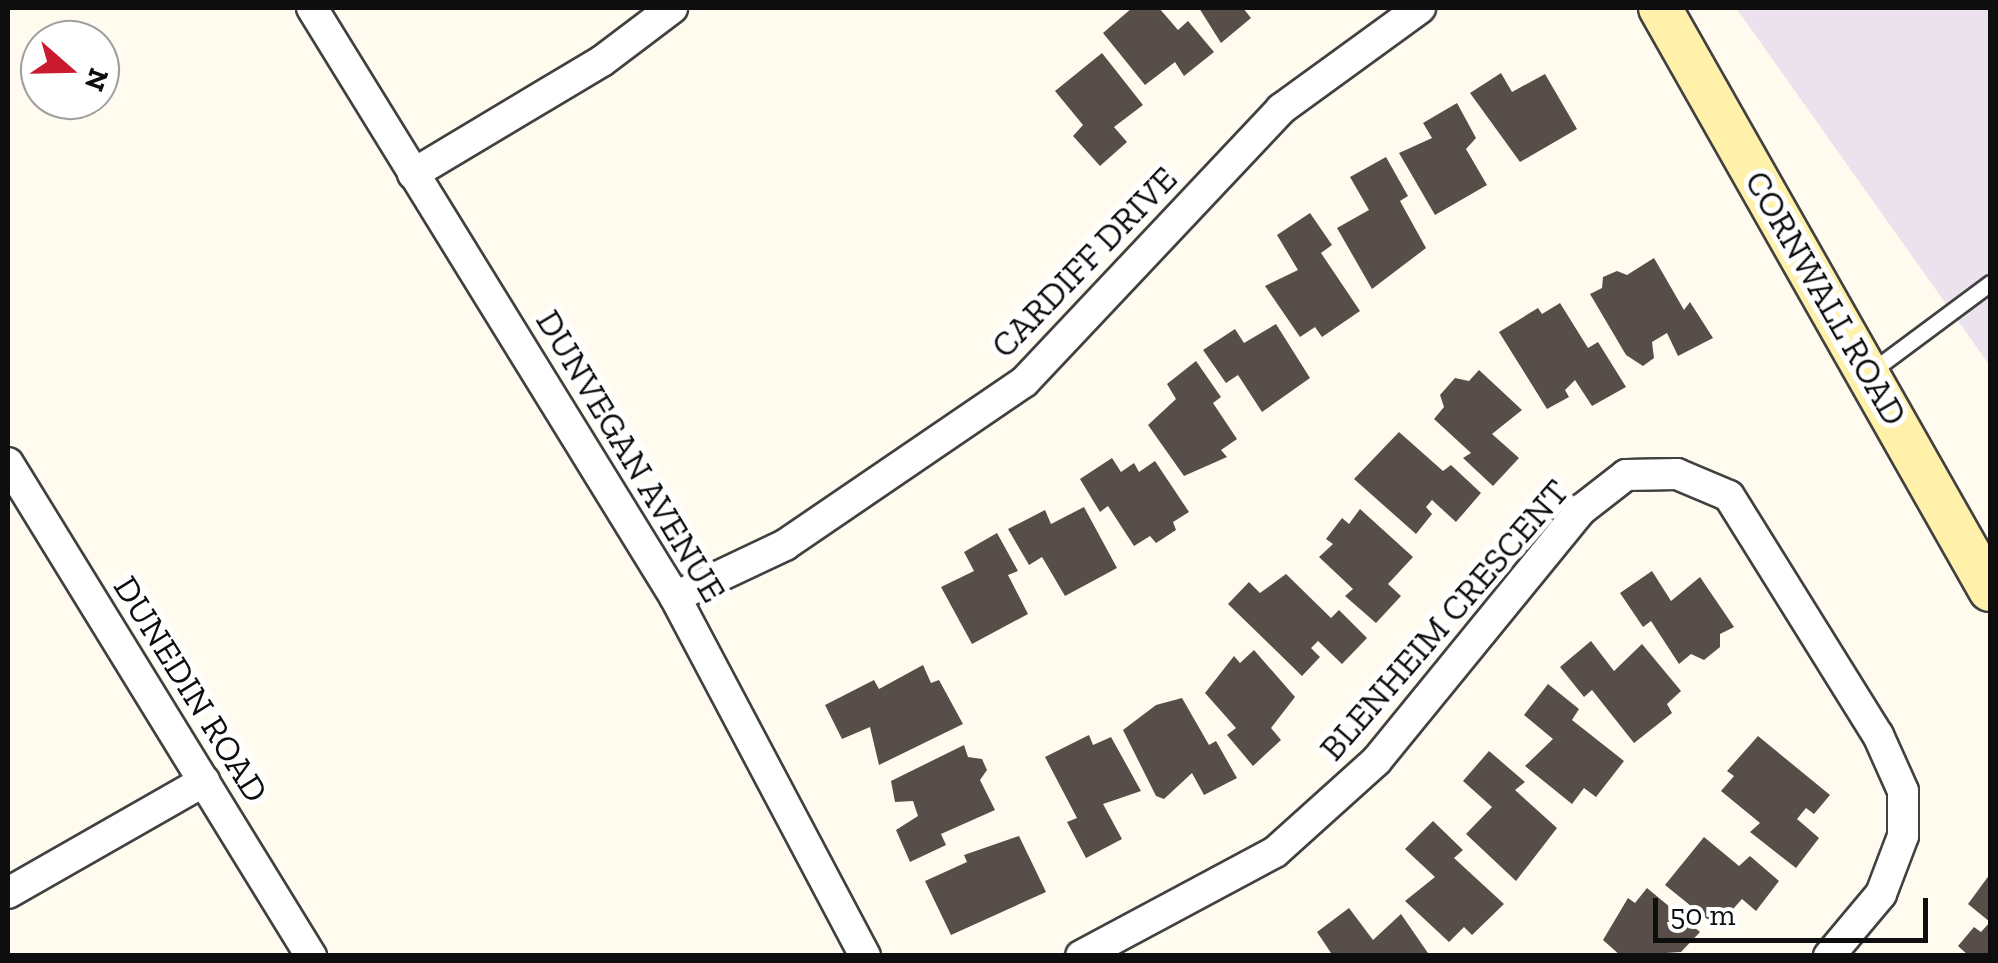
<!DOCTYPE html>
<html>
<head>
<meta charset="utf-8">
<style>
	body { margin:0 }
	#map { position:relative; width:1998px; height:963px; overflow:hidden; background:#fffbef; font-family:"Zilla Slab",serif }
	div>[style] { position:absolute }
	.industrial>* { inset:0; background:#ebe2ed }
	.building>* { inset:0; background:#584e49 }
	.roads { filter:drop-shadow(2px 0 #414141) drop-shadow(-2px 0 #414141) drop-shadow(0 2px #414141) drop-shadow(0 -2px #414141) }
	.service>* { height:15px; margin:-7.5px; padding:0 7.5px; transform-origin:7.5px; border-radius:7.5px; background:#fff }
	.minor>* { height:30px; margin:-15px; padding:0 15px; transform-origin:15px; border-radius:15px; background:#fff }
	.secondary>* { height:42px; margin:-21px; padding:0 21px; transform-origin:21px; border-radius:21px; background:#fff0aa }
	span { translate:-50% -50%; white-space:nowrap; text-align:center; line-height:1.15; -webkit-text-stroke:10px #fff; paint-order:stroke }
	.street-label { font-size:35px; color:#0e0e0e }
	.frame { position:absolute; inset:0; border:10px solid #0e0e0e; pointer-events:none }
	.north { position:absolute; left:20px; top:20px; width:100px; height:100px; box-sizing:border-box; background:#fff; border:2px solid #9f9f9f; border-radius:50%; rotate:110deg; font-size:28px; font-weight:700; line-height:40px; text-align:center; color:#0e0e0e }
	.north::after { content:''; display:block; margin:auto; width:35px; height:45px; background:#ca1a2e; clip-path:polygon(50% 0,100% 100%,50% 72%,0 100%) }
	.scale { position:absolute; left:1653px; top:898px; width:275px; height:45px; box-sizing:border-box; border:5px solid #0e0e0e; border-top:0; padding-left:12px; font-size:30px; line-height:35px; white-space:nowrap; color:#0e0e0e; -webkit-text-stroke:8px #fff; paint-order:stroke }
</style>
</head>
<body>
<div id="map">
	<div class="industrial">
		<i style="clip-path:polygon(1736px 8px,1990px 8px,1990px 366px)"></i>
	</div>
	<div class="building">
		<i style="clip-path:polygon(1132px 8px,1159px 8px,1178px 30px,1188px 21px,1214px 52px,1184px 76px,1175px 62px,1145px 85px,1103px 33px)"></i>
		<i style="clip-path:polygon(1199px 8px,1243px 8px,1251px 18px,1221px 43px)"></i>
		<i style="clip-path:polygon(1102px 53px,1143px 105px,1114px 127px,1127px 142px,1100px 166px,1073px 136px,1083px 125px,1055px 91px)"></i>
		<i style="clip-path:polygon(1501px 73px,1512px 92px,1545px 74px,1577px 129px,1520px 162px,1470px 93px)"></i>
		<i style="clip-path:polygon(1457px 103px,1476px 138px,1466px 149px,1487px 185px,1435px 215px,1399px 153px,1432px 138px,1423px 123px)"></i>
		<i style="clip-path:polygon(1386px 157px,1408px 196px,1400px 201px,1426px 248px,1372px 289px,1337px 228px,1369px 210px,1350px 177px)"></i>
		<i style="clip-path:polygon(1310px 213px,1332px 245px,1321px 253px,1360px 311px,1322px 337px,1315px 327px,1300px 337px,1265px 286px,1298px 270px,1277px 235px)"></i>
		<i style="clip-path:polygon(1654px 258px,1684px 310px,1690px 302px,1713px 338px,1678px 356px,1667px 333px,1652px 342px,1654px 358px,1643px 366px,1626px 355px,1590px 294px,1602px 288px,1603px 277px,1617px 271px,1627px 275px)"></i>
		<i style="clip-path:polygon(1560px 303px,1588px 348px,1598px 342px,1626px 387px,1592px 406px,1575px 380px,1565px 390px,1569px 397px,1547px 409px,1499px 332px,1538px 308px,1542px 314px)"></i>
		<i style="clip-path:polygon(1276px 324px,1310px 378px,1262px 412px,1238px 375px,1226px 383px,1203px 350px,1235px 329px,1244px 343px)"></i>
		<i style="clip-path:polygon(1196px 361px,1221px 397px,1213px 403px,1237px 439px,1221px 450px,1227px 457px,1184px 476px,1148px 425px,1176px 399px,1167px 384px)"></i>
		<i style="clip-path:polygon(1479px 370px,1522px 410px,1492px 434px,1519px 458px,1493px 486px,1463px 458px,1471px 453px,1434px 419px,1444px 407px,1440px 395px,1455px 378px,1469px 381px)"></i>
		<i style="clip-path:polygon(1399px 432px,1443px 471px,1451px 465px,1481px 493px,1456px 522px,1432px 500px,1426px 507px,1432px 514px,1416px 534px,1354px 479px)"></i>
		<i style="clip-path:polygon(1112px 458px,1121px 472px,1134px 463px,1139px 472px,1155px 461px,1189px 512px,1173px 522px,1176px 530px,1156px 543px,1150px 536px,1134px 546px,1108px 506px,1100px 512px,1080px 479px)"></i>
		<i style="clip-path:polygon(1084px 507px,1117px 568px,1065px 596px,1042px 557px,1029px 565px,1008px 529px,1045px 510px,1051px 524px)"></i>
		<i style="clip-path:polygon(1360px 509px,1413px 557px,1388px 584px,1401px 596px,1376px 623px,1345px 596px,1353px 589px,1319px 557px,1333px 544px,1326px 539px,1342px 518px,1349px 524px)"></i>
		<i style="clip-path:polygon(997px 533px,1018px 571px,1008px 575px,1028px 614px,972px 644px,941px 587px,974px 571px,964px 552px)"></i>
		<i style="clip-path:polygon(1652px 571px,1671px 601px,1700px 577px,1734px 627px,1720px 634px,1720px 647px,1704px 660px,1691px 654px,1679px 664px,1651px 621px,1643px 627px,1620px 593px)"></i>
		<i style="clip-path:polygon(1286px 574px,1331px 618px,1339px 610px,1367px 638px,1342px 664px,1318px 641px,1311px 648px,1320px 657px,1302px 676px,1228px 604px,1249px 582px,1260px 593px)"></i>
		<i style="clip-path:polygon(1591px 641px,1614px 671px,1642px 644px,1681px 691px,1667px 704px,1672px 713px,1634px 743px,1592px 690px,1584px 697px,1560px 667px)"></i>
		<i style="clip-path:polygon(1254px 650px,1295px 697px,1271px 728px,1281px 740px,1253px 766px,1227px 735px,1236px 728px,1205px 693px,1234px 656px,1240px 663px)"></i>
		<i style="clip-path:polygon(923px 665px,931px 683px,939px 680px,963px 724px,879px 765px,870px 727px,842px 739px,825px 705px,874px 680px,879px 689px)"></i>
		<i style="clip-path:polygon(1548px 684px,1579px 709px,1572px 720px,1624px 761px,1596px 797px,1584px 788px,1572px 804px,1525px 766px,1553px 739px,1524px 715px)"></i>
		<i style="clip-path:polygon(1182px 698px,1209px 745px,1216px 741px,1237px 778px,1204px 795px,1192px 773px,1164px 799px,1156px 796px,1123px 730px,1156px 705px)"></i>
		<i style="clip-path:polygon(1089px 735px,1093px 745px,1111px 737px,1141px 791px,1103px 804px,1122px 839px,1086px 858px,1067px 822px,1077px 818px,1045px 757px)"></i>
		<i style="clip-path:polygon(1758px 736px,1830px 795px,1814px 814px,1806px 808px,1797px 819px,1819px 838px,1796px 868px,1750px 832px,1760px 823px,1721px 791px,1734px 776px,1727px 771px)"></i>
		<i style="clip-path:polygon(964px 745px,968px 757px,982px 759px,987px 770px,980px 780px,995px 810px,941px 834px,946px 845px,910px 862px,896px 830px,918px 816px,913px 801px,895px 802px,891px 781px)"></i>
		<i style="clip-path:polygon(1489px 751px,1525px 782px,1515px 790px,1557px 828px,1516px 881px,1466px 834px,1492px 807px,1463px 781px)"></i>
		<i style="clip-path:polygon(1433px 821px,1463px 850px,1454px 858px,1504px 904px,1472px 935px,1464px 927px,1449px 942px,1405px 901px,1435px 877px,1405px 849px)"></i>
		<i style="clip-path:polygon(1019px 836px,1046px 892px,951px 935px,925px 881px,967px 862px,964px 855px)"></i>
		<i style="clip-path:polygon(1704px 837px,1739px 866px,1750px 856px,1779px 881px,1756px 911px,1742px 899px,1717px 927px,1665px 885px)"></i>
		<i style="clip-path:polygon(1990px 874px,1990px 956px,1969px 956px,1958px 946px,1974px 927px,1981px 932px,1990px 922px,1968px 904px)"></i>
		<i style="clip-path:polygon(1647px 888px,1700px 932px,1681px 952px,1621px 956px,1603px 940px,1628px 898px,1635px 903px)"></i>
		<i style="clip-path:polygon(1349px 908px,1373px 940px,1401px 914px,1430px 956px,1333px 956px,1317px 932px)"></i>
	</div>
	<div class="roads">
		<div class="service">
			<i style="left:1869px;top:373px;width:151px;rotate:-36.6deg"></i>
		</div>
		<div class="minor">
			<i style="left:312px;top:8px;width:692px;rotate:58.35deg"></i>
			<i style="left:675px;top:597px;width:406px;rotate:62.1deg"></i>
			<i style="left:413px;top:174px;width:220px;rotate:-30.9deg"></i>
			<i style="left:602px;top:61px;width:88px;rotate:-37.1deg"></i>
			<i style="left:8px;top:463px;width:579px;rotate:58.42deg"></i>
			<i style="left:675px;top:597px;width:122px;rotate:-25.3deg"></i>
			<i style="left:785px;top:545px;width:289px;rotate:-34.3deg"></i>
			<i style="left:1024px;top:382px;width:375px;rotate:-46.7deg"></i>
			<i style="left:1281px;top:109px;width:172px;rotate:-36deg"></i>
			<i style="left:8px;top:893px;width:226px;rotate:-29.7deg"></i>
			<i style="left:1081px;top:956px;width:220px;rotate:-28.2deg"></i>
			<i style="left:1275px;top:852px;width:137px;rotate:-42deg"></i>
			<i style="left:1377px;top:760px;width:323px;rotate:-50.8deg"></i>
			<i style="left:1581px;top:510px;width:57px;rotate:-37.9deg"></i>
			<i style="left:1626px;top:475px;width:51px;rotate:-1.1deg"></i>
			<i style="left:1677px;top:474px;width:56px;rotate:22.9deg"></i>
			<i style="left:1729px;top:496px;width:282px;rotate:58.1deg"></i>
			<i style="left:1878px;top:735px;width:61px;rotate:65.9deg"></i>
			<i style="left:1903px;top:791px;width:45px;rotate:90deg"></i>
			<i style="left:1903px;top:836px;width:62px;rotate:110.8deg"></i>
			<i style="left:1881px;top:894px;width:81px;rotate:130deg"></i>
		</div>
		<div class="secondary">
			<i style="left:1660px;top:8px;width:669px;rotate:60.45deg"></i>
		</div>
	</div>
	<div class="street-label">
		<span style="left:1084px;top:262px;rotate:-46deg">CARDIFF DRIVE</span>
		<span style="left:1826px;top:298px;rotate:60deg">CORNWALL ROAD</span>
		<span style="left:631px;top:456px;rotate:59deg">DUNVEGAN AVENUE</span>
		<span style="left:1444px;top:620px;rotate:-49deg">BLENHEIM CRESCENT</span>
		<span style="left:191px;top:689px;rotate:58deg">DUNEDIN ROAD</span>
	</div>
	<div class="frame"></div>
	<div class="north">N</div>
	<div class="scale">50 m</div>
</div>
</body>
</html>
